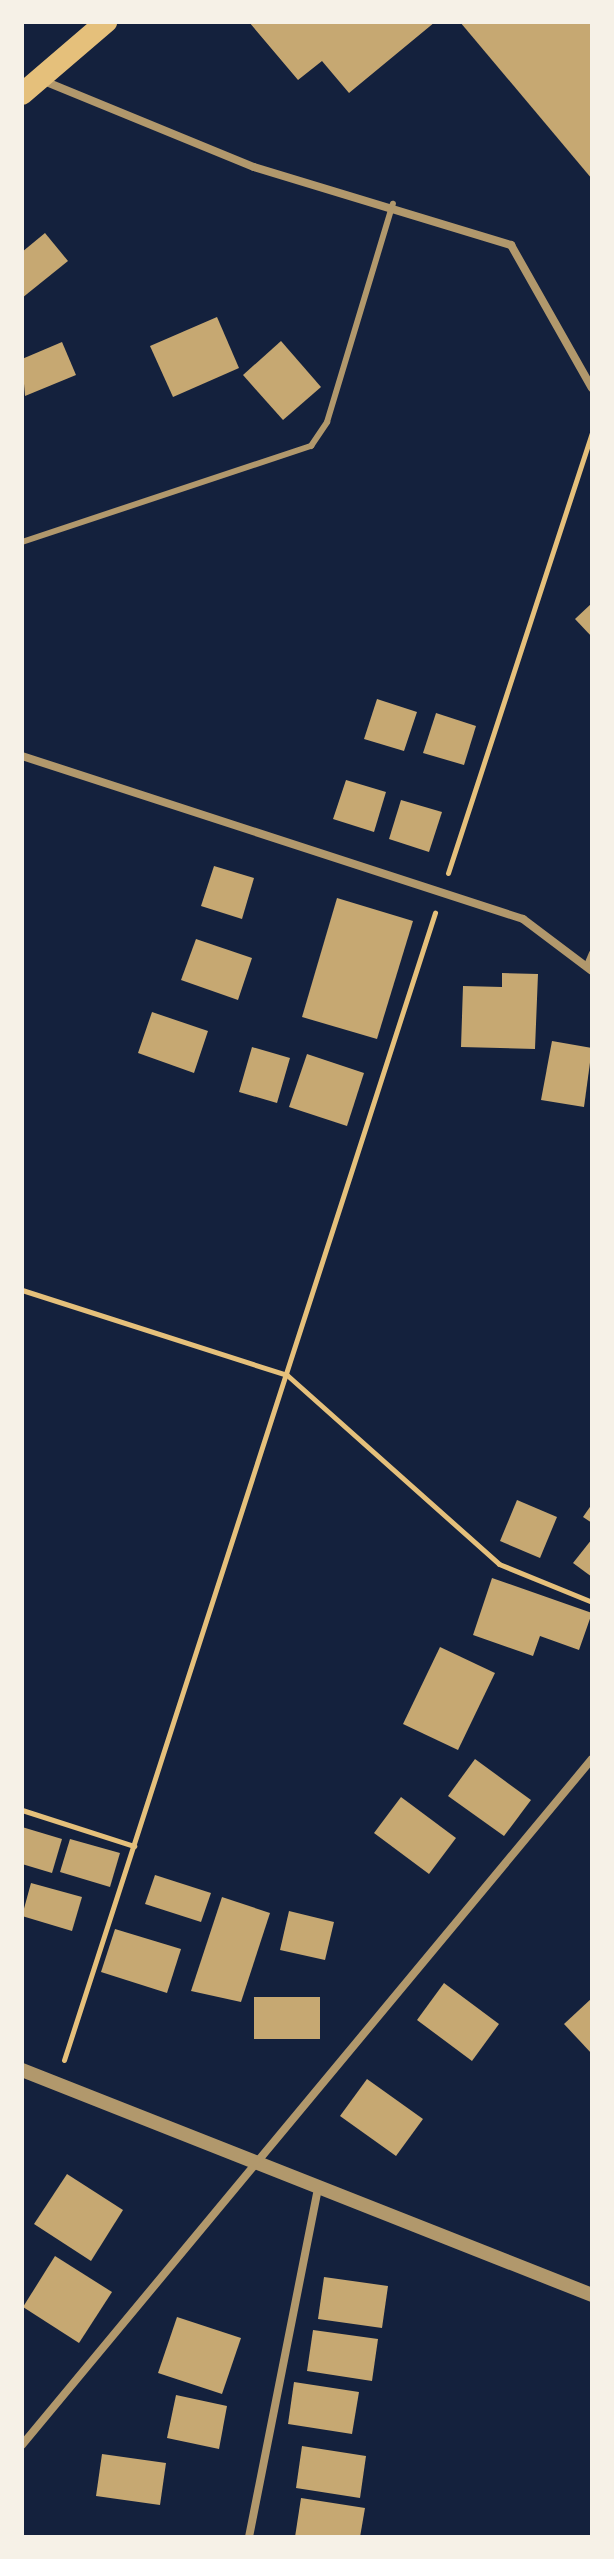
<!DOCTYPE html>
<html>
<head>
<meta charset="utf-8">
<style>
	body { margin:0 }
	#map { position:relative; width:614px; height:2559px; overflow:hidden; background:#14213d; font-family:"Golos Text",sans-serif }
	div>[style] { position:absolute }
	.building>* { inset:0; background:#c6a872 }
	.path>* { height:5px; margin:-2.5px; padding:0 2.5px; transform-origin:2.5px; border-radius:2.5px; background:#e5c07b }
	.service>* { height:6px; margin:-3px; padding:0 3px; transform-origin:3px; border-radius:3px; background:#b1986c }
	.minor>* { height:8px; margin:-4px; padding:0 4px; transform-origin:4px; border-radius:4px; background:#b1986c }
	.tertiary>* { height:14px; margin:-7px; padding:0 7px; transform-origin:7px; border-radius:7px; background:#b1986c }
	.trunk>* { height:22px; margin:-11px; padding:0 11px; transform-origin:11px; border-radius:11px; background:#e5c07b }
	span { translate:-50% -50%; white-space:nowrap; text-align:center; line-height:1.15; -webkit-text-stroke:8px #f6f1e7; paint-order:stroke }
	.frame { position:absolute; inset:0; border:24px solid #f6f1e7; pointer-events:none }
</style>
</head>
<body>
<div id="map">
	<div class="building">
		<i style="clip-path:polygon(249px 22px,435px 22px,349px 93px,322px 61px,298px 80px)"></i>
		<i style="clip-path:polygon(460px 22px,592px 22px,592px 179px)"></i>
		<i style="clip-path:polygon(45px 233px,68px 261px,22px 298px,22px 252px)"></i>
		<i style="clip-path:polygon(217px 317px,239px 368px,173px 397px,150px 346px)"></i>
		<i style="clip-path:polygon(281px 341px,321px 387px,283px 420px,243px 375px)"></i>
		<i style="clip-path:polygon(62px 342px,76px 375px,25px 396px,22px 359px)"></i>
		<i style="clip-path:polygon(592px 603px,592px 637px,575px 619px)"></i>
		<i style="clip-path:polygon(377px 699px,417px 712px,404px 751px,364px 739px)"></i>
		<i style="clip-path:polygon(436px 713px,476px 726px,464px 765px,423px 753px)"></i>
		<i style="clip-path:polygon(346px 780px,386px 792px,374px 832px,333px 819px)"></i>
		<i style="clip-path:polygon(401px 800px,442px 812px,429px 852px,389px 839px)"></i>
		<i style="clip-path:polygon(214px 866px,254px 878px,242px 919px,201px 906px)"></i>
		<i style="clip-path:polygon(337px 898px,413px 921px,377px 1039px,302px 1017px)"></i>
		<i style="clip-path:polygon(196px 939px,252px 958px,238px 1000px,181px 980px)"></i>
		<i style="clip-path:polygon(502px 973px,538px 974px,535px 1049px,461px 1047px,463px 986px,502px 987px)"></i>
		<i style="clip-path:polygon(152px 1012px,208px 1031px,194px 1073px,138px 1053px)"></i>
		<i style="clip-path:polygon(552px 1041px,592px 1048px,584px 1107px,541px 1100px)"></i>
		<i style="clip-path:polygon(252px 1047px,290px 1058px,277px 1103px,239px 1092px)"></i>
		<i style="clip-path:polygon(307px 1054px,364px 1073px,347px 1126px,289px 1107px)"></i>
		<i style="clip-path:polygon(517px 1500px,557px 1517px,540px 1558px,500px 1541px)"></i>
		<i style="clip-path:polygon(592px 1504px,592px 1523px,583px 1517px)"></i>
		<i style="clip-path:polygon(592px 1539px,592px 1577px,573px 1563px)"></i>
		<i style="clip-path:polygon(492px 1578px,592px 1613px,579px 1650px,540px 1636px,533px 1656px,473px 1635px)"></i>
		<i style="clip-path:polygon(440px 1647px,495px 1673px,458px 1750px,403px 1724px)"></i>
		<i style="clip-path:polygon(475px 1759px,531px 1800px,504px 1836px,448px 1796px)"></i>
		<i style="clip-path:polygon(401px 1797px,456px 1838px,429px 1874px,374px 1833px)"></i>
		<i style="clip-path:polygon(22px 1827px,62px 1839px,52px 1873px,22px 1864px)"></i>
		<i style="clip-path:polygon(70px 1839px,120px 1853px,110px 1887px,60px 1872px)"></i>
		<i style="clip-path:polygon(155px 1875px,211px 1893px,201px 1922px,145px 1904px)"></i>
		<i style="clip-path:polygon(31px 1883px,82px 1897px,72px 1931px,22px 1916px)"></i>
		<i style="clip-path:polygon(222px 1897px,270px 1913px,241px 2002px,191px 1991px)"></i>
		<i style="clip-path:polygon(289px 1911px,334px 1922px,325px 1960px,280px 1950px)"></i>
		<i style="clip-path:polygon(115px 1929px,181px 1949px,167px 1993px,101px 1972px)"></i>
		<i style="clip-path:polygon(444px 1983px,499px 2024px,472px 2061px,417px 2020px)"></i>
		<i style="clip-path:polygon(254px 1997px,320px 1997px,320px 2039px,254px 2039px)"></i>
		<i style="clip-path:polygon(592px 1998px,592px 2054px,564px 2024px)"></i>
		<i style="clip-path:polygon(367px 2079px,423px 2119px,396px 2156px,340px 2116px)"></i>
		<i style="clip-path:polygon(67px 2174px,123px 2210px,91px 2261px,34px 2224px)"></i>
		<i style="clip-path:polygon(55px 2256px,112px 2292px,79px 2343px,23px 2307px)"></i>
		<i style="clip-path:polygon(324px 2277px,388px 2286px,382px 2328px,318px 2319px)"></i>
		<i style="clip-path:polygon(177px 2317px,241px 2338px,222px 2394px,158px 2373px)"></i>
		<i style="clip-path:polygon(313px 2330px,378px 2339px,372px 2381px,307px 2371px)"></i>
		<i style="clip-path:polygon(294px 2382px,359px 2392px,352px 2434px,288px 2424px)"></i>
		<i style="clip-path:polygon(176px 2395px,227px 2406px,219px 2449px,167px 2438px)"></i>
		<i style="clip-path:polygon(302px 2446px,366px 2456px,360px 2498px,296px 2488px)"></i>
		<i style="clip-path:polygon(102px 2454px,166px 2463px,160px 2505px,96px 2496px)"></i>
		<i style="clip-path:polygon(301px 2498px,365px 2508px,360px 2537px,295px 2537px)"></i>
	</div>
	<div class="path">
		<i style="left:448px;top:873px;width:463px;rotate:-71.9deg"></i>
		<i style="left:22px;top:1290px;width:278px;rotate:17.8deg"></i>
		<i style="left:287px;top:1375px;width:284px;rotate:41.7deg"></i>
		<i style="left:499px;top:1564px;width:100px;rotate:22.2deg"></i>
		<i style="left:22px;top:1810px;width:118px;rotate:17.8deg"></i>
		<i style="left:64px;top:2060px;width:1206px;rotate:-72.08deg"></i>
	</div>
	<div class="service">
		<i style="left:22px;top:542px;width:305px;rotate:-18.4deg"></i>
		<i style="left:311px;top:446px;width:29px;rotate:-56deg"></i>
		<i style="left:327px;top:422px;width:228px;rotate:-73.2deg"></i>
		<i style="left:587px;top:965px;width:13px;rotate:-67deg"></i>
	</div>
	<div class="minor">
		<i style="left:44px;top:81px;width:227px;rotate:22.3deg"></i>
		<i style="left:254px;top:167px;width:269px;rotate:16.9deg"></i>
		<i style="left:511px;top:245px;width:164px;rotate:60.5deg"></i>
		<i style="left:22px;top:756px;width:527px;rotate:18.02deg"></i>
		<i style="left:523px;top:919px;width:86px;rotate:37deg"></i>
		<i style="left:22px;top:2445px;width:892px;rotate:-50.28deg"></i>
		<i style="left:249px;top:2537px;width:357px;rotate:-78.8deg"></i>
	</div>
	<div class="tertiary">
		<i style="left:22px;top:2070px;width:613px;rotate:21.54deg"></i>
	</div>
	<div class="trunk">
		<i style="left:22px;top:94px;width:111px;rotate:-40.6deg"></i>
	</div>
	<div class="frame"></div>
</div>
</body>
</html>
